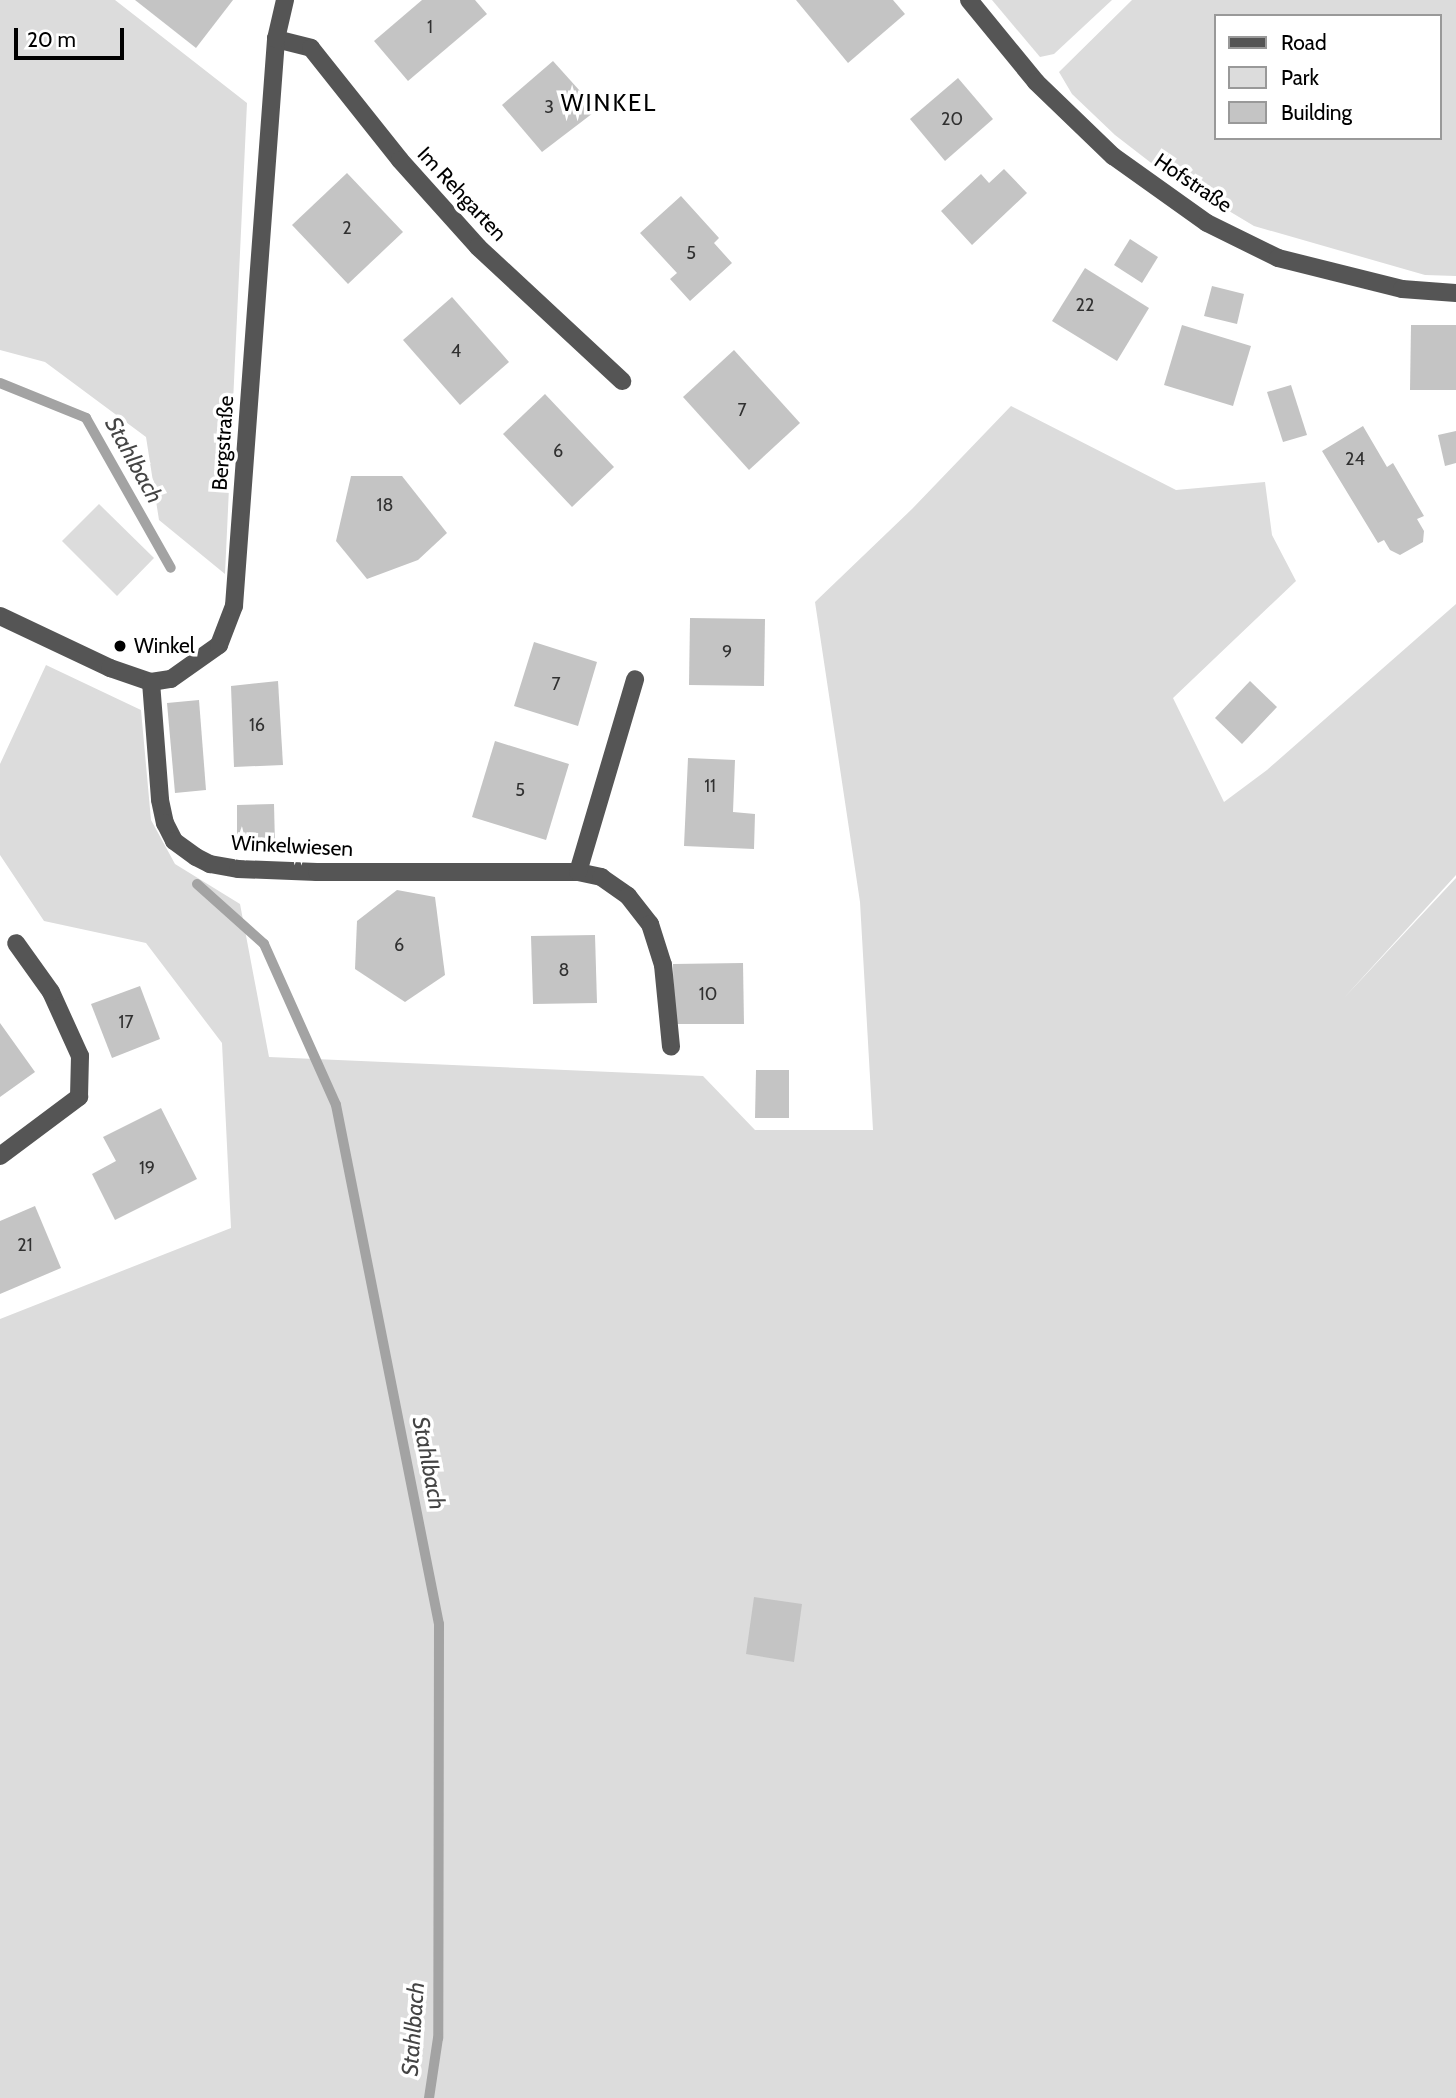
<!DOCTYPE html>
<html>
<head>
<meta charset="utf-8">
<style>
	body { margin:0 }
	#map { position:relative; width:1456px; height:2098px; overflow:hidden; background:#fff; font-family:Cabin,sans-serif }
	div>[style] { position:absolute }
	.green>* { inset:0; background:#dcdcdc }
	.stream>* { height:10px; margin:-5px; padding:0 5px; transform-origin:5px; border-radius:5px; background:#a3a3a3 }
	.building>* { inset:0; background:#c4c4c4 }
	.minor>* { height:18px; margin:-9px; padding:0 9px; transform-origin:9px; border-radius:9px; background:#555 }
	.dots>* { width:19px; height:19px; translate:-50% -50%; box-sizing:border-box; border:4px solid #fff; border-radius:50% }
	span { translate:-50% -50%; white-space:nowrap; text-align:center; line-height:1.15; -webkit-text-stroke:7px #fff; paint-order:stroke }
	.number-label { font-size:18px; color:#313131 }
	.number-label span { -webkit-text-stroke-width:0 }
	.street-label { font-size:21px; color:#000 }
	.poi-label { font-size:21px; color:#000 }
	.left { translate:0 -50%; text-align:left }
	.water-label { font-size:23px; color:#444; font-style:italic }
	.quarter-label { font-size:24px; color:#000; letter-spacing:2px }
	.legend { position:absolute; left:1214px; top:14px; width:228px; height:126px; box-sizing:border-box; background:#fff; border:2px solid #999; margin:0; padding:9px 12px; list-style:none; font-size:21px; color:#000 }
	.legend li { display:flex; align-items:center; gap:14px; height:35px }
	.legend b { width:35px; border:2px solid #999 }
	.scale { position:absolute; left:14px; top:28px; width:110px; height:32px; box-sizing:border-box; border:4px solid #000; border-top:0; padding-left:9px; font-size:21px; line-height:24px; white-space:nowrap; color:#000; -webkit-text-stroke:5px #fff; paint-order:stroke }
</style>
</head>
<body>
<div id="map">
	<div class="green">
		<i style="clip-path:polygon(0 0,115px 0,247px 103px,225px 574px,159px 520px,146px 437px,45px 362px,0 350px)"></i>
		<i style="clip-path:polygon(992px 0,1112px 0,1054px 54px,1040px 57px)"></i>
		<i style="clip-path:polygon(evenodd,1132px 0,1456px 0,1456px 276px,1425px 275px,1254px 226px,1159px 169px,1115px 135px,1072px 94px,1059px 72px,1132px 0,1216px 16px,1440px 16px,1440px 138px,1216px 138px,1216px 16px)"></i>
		<i style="clip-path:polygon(1011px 406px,1176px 490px,1265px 482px,1272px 535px,1296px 581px,1173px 698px,1224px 802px,1267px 770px,1456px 604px,1456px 875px,1343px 999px,1456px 878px,1456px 2098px,0 2098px,0 1319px,231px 1228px,222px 1043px,146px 943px,44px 921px,0 855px,0 764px,46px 665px,141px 710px,151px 820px,175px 864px,240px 904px,269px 1057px,703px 1076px,755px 1130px,873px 1130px,860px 902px,815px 602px,912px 509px)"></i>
		<i style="clip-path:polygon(99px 504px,154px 558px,117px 596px,62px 541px)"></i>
	</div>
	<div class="stream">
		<i style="left:0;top:383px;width:93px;rotate:22.1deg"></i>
		<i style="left:86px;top:418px;width:172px;rotate:60.5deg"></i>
		<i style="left:197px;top:884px;width:90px;rotate:41.8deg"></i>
		<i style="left:264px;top:944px;width:176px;rotate:65.9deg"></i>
		<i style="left:336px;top:1105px;width:529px;rotate:78.78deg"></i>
		<i style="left:439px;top:1624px;width:414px;rotate:90.1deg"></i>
		<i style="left:438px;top:2038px;width:61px;rotate:98.5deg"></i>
	</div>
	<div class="building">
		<i style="clip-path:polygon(135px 0,233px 0,196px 48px)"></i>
		<i style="clip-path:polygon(422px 0,475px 0,487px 14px,408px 81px,374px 41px)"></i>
		<i style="clip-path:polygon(796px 0,893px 0,905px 14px,848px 63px)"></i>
		<i style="clip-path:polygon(553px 61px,597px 110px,542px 152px,502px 105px)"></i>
		<i style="clip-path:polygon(958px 78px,993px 119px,945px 161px,910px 119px)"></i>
		<i style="clip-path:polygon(1004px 169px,1027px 193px,972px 245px,941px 211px,981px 174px,989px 183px)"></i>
		<i style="clip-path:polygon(347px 173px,403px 232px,348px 284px,292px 225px)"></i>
		<i style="clip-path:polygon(681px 196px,719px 238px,714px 243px,732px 263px,690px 301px,670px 279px,677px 273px,640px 233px)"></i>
		<i style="clip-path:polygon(1130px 239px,1158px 257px,1142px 283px,1114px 265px)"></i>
		<i style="clip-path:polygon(1085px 268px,1149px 308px,1117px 361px,1052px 321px)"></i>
		<i style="clip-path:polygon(1212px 286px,1244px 294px,1237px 324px,1204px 316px)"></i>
		<i style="clip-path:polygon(452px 297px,509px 362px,460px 405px,403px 340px)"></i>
		<i style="clip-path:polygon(1182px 325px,1251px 346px,1233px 406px,1164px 385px)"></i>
		<i style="clip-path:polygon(1411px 325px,1456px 325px,1456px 390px,1410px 390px)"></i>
		<i style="clip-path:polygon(734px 350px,800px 423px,749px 470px,683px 397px)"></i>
		<i style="clip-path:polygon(1291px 385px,1307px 435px,1283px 442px,1267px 392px)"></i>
		<i style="clip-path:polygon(545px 394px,614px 467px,572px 507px,503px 434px)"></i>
		<i style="clip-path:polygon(1363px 426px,1387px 467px,1393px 463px,1424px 516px,1417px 519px,1424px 531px,1423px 542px,1400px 555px,1390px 550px,1384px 540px,1378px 543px,1322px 451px)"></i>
		<i style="clip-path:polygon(1456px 431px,1456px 463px,1445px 466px,1438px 435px)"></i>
		<i style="clip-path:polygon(351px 476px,402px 476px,447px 533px,418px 560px,367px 579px,336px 541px)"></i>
		<i style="clip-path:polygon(690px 618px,765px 619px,764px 686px,689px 685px)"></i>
		<i style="clip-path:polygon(534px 642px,597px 662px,578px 726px,514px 706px)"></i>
		<i style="clip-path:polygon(278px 681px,283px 765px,234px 767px,231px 686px)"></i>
		<i style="clip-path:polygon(1250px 681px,1277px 707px,1242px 744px,1215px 718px)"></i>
		<i style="clip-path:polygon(199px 700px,206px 790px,175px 793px,167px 703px)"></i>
		<i style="clip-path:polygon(495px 741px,569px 764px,546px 840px,472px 817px)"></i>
		<i style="clip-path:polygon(688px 758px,735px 760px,733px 812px,755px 814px,754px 849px,684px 846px)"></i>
		<i style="clip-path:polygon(274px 804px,275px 845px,237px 846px,237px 805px)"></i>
		<i style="clip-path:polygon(397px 890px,435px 897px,445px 975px,405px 1002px,355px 969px,357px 921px)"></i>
		<i style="clip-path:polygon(595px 935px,597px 1003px,533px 1004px,531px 936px)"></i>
		<i style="clip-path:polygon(743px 963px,744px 1024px,674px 1024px,673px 964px)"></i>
		<i style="clip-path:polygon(140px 986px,160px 1039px,112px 1058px,91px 1004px)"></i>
		<i style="clip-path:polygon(0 1023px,35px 1072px,0 1097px)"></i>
		<i style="clip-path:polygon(756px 1070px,789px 1070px,789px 1118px,755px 1118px)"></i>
		<i style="clip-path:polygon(161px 1108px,197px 1179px,115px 1220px,92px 1174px,116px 1161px,103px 1137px)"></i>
		<i style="clip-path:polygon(35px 1206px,61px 1268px,0 1294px,0 1221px)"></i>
		<i style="clip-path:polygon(754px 1597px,802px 1604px,794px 1662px,746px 1654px)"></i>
	</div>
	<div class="minor">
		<i style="left:969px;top:0;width:106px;rotate:50.7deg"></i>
		<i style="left:1036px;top:82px;width:107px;rotate:43.9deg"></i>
		<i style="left:1113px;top:156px;width:115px;rotate:35.5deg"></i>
		<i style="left:1207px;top:223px;width:79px;rotate:26.2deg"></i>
		<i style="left:1278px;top:258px;width:128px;rotate:14deg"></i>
		<i style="left:1402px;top:289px;width:54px;rotate:4.2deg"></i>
		<i style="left:276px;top:39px;width:36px;rotate:14deg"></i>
		<i style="left:311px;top:48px;width:143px;rotate:51.5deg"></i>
		<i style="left:400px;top:160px;width:117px;rotate:48.1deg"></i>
		<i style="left:478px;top:247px;width:197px;rotate:42.9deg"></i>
		<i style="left:0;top:616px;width:122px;rotate:25.3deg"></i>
		<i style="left:110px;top:668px;width:43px;rotate:18.9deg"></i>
		<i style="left:151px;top:682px;width:20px;rotate:-9deg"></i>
		<i style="left:171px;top:679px;width:59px;rotate:-35.3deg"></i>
		<i style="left:219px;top:645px;width:42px;rotate:-69deg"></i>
		<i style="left:234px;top:606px;width:569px;rotate:-85.76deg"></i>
		<i style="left:276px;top:39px;width:40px;rotate:-77deg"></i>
		<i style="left:151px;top:682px;width:118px;rotate:85.6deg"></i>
		<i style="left:160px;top:800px;width:24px;rotate:78deg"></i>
		<i style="left:165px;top:823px;width:20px;rotate:63deg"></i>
		<i style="left:174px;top:841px;width:27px;rotate:36deg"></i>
		<i style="left:196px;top:857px;width:16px;rotate:27deg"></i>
		<i style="left:210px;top:864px;width:28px;rotate:10deg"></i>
		<i style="left:238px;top:869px;width:79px;rotate:2.2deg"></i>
		<i style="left:317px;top:872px;width:261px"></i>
		<i style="left:578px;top:872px;width:24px;rotate:12deg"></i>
		<i style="left:601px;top:877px;width:33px;rotate:35deg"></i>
		<i style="left:628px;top:896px;width:36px;rotate:52deg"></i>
		<i style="left:650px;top:924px;width:43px;rotate:72.4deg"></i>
		<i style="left:663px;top:965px;width:82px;rotate:84.4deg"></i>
		<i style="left:578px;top:872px;width:201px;rotate:-73.5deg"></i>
		<i style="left:0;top:1156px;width:99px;rotate:-36.8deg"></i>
		<i style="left:79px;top:1097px;width:41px;rotate:-88.6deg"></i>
		<i style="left:80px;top:1056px;width:70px;rotate:-114.4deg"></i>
		<i style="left:51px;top:992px;width:60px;rotate:-125.5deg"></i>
	</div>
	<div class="dots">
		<i style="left:120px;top:646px;background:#000"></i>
	</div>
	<div class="number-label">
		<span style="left:430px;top:27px">1</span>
		<span style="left:549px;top:107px">3</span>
		<span style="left:952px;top:119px">20</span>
		<span style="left:347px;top:228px">2</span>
		<span style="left:691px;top:253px">5</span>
		<span style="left:1085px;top:305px">22</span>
		<span style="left:456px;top:351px">4</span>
		<span style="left:742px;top:410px">7</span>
		<span style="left:558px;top:451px">6</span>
		<span style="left:1355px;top:459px">24</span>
		<span style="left:385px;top:505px">18</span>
		<span style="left:727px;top:652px">9</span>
		<span style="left:556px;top:684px">7</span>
		<span style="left:257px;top:725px">16</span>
		<span style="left:710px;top:786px">11</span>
		<span style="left:520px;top:790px">5</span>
		<span style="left:399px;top:945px">6</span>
		<span style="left:564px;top:970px">8</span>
		<span style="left:708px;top:994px">10</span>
		<span style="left:126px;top:1022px">17</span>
		<span style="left:147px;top:1168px">19</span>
		<span style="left:25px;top:1245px">21</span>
	</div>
	<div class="street-label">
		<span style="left:1193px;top:183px;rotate:34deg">Hofstraße</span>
		<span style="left:462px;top:194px;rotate:47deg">Im Rehgarten</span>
		<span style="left:223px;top:443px;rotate:-86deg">Bergstraße</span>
		<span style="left:292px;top:846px;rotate:3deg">Winkelwiesen</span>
	</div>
	<div class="poi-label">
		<span class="left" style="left:134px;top:646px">Winkel</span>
	</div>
	<div class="water-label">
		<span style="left:134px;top:460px;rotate:61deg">Stahlbach</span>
		<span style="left:429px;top:1463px;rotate:79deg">Stahlbach</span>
		<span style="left:413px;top:2029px;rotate:-86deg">Stahlbach</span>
	</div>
	<div class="quarter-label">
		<span style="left:609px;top:103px">WINKEL</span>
	</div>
	<ul class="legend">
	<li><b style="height:9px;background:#555"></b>Road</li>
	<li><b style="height:19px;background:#dcdcdc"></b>Park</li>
	<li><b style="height:19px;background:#c4c4c4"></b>Building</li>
	</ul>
	<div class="scale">20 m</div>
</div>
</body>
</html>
